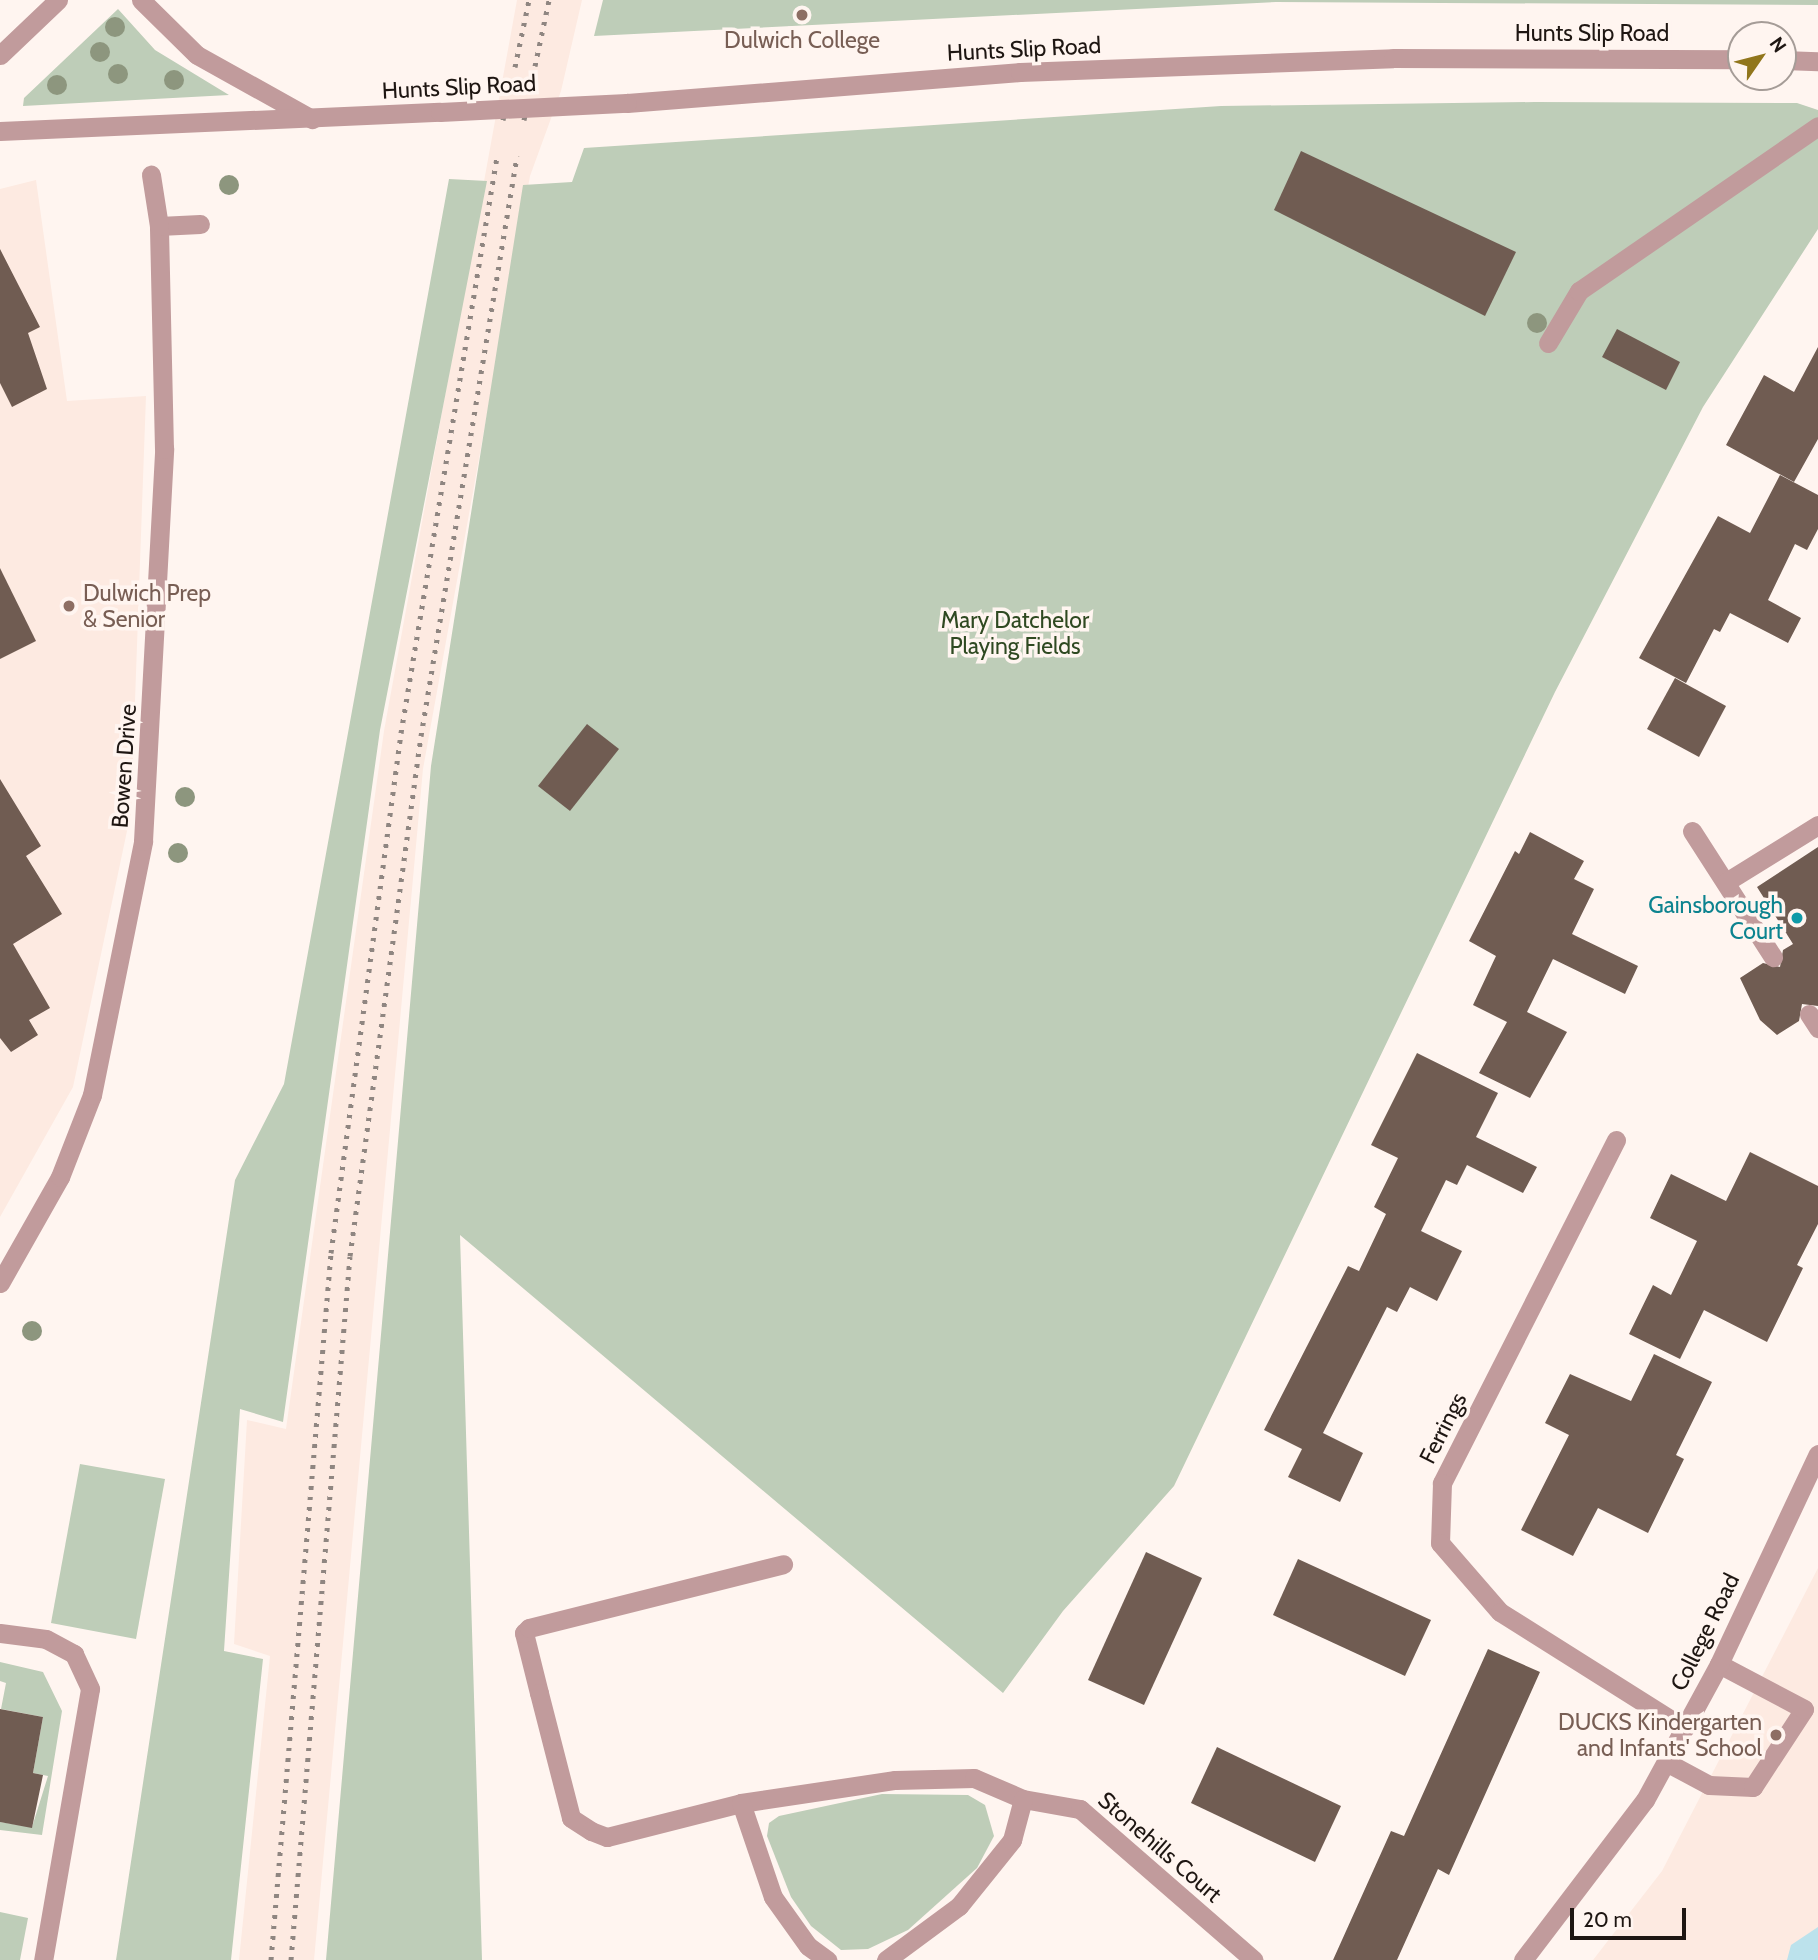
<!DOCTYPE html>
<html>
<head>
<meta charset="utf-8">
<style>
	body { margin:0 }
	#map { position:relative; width:1818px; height:1960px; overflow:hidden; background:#fff5f0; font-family:Cabin,sans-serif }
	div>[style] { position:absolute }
	.built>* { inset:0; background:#fdeae1 }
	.green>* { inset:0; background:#becdb8 }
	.water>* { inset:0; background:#bce2ec }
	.building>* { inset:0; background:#705c52 }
	.service>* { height:19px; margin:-9.5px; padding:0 9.5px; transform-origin:9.5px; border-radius:9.5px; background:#c19b9c }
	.minor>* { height:19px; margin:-9.5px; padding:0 9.5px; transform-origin:9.5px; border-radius:9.5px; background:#c19b9c }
	.tertiary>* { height:19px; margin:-9.5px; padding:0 9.5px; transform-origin:9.5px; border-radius:9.5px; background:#c19b9c }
	.rail>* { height:5px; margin-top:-2.5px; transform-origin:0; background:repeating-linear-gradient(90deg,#8f8681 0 3.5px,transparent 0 10.5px) }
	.tertiary-bridge>* { height:19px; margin:-9.5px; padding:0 9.5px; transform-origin:9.5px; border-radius:9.5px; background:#c19b9c }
	.trees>* { width:20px; height:20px; margin:-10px; border-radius:50%; background:#8d967e }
	.dots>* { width:19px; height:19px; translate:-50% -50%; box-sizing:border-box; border:4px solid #fff5f0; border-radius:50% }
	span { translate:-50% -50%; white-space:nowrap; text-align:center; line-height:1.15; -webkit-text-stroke:7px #fff5f0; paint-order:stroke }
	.street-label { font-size:23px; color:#1e1612 }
	.education-label { font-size:23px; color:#785e54 }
	.left { translate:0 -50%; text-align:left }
	.right { translate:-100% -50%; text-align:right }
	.park-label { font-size:23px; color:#2f4921 }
	.culture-label { font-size:23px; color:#0d838f }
	.north { position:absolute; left:1727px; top:21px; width:70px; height:70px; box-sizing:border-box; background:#fff5f0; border:2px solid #a59c97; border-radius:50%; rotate:55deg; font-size:19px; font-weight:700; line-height:28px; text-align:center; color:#1e1612 }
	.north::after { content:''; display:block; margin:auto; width:24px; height:32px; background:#91761c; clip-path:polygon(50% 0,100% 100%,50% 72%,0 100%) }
	.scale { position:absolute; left:1570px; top:1908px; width:116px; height:32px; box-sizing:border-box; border:4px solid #1e1612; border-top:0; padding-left:9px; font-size:21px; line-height:24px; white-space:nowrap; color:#1e1612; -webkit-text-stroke:5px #fff5f0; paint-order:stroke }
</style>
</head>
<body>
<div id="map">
	<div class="built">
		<i style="clip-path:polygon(517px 0,582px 0,561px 91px,530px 176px,423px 769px,314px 1960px,239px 1960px,270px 1656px,234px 1644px,247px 1420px,286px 1429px,384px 731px)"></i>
		<i style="clip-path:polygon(36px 180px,67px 401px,146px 396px,131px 812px,73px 1087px,0 1217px,0 189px)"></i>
		<i style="clip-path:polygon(1818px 1568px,1818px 1960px,1593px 1960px,1662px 1871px)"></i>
	</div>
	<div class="green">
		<i style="clip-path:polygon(603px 0,1818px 0,1818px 5px,1276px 2px,594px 36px)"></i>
		<i style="clip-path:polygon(118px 9px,155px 50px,229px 95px,23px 106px,24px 98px)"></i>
		<i style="clip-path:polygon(1535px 102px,1797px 103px,1818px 110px,1818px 229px,1703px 407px,1555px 692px,1174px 1486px,1063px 1611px,1003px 1693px,460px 1235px,482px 1960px,326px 1960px,431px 766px,523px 185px,572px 182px,584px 148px,1221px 106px)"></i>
		<i style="clip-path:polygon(449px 179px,487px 181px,380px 730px,283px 1422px,240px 1409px,224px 1651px,263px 1659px,231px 1960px,116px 1960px,235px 1180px,284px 1084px)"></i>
		<i style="clip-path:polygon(80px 1464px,165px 1479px,136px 1639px,51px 1623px)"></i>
		<i style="clip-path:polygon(0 1662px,43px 1672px,62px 1711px,42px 1835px,0 1830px,0 1822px,32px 1827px,48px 1776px,33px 1773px,43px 1717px,1px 1709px,6px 1683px,0 1681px)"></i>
		<i style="clip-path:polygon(882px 1794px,968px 1795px,985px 1805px,994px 1836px,977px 1868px,908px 1930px,868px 1949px,841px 1950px,811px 1926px,791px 1897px,767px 1836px,769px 1823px,779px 1816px)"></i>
		<i style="clip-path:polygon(0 1912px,28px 1918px,20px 1960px,0 1960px)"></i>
	</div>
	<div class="water">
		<i style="clip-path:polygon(1818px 1927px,1818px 1960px,1787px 1960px,1791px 1945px)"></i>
	</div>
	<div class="building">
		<i style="clip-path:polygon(1301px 151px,1516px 252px,1485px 316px,1274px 210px)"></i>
		<i style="clip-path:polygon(0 249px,40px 327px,28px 333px,47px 389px,12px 407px,0 383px)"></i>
		<i style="clip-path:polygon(1617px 329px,1680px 362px,1666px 390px,1602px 357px)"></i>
		<i style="clip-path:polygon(1818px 347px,1818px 439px,1794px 482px,1726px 445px,1764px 375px,1794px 392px)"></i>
		<i style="clip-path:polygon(1780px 475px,1818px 495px,1818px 529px,1807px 550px,1795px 544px,1768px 600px,1801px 618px,1788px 643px,1730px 613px,1720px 632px,1714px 629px,1686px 683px,1639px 658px,1718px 516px,1750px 533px)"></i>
		<i style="clip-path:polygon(0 568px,36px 641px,0 659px)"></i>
		<i style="clip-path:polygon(1675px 678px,1726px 706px,1699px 757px,1647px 729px)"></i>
		<i style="clip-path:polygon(587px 724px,619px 749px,570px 811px,538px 786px)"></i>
		<i style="clip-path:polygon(0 779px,41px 846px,26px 856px,62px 914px,13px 944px,50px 1008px,29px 1020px,38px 1035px,11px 1052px,0 1038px)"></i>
		<i style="clip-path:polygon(1530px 832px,1584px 861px,1574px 879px,1594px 889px,1572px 934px,1638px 966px,1625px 994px,1553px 959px,1527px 1012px,1567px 1032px,1530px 1098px,1479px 1073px,1507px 1022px,1473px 1005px,1496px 956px,1469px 941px,1515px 851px,1519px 854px)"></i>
		<i style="clip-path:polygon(1818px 847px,1818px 1006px,1802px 1004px,1799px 1021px,1777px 1035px,1760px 1020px,1740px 978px,1763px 963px,1780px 967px,1783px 950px,1793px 944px,1757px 887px)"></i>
		<i style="clip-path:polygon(1417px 1053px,1498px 1093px,1476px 1137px,1537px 1167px,1523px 1193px,1467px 1165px,1457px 1185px,1446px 1180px,1421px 1231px,1462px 1251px,1437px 1301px,1410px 1287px,1397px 1312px,1387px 1307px,1323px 1433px,1363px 1453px,1340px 1502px,1288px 1477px,1302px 1449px,1264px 1430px,1348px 1266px,1359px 1271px,1386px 1214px,1374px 1207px,1398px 1158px,1371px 1145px)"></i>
		<i style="clip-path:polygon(1750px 1152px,1818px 1186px,1818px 1224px,1797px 1265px,1803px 1268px,1767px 1342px,1704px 1310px,1680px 1359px,1629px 1334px,1653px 1285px,1671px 1295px,1697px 1241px,1650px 1218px,1671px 1174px,1726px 1201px)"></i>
		<i style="clip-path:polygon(1654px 1354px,1712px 1382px,1676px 1455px,1684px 1459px,1648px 1533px,1598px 1508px,1573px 1556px,1521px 1530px,1569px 1435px,1545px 1423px,1570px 1374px,1631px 1401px)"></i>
		<i style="clip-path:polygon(1146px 1552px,1202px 1578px,1144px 1705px,1088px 1680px)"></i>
		<i style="clip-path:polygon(1298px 1559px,1431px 1620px,1405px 1676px,1273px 1615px)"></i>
		<i style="clip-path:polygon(1488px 1649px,1540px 1672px,1449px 1875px,1438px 1869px,1397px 1960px,1333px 1960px,1391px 1831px,1404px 1836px)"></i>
		<i style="clip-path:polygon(0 1709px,43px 1717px,33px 1773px,43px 1775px,32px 1828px,0 1822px)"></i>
		<i style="clip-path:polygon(1217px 1747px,1341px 1806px,1315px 1862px,1191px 1803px)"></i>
	</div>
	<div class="service">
		<i style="left:1548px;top:343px;width:61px;rotate:-59.2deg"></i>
		<i style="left:1579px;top:291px;width:290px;rotate:-34.6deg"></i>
		<i style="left:1692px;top:831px;width:150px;rotate:57.3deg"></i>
		<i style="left:1726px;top:882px;width:108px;rotate:-31.8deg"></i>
		<i style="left:1809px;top:1014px;width:17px;rotate:57deg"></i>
		<i style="left:0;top:1633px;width:46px;rotate:7.4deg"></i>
		<i style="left:46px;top:1639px;width:32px;rotate:28deg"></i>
		<i style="left:74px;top:1654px;width:38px;rotate:65deg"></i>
		<i style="left:90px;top:1689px;width:275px;rotate:99.8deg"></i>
		<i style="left:539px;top:1693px;width:62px;rotate:-104deg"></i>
		<i style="left:524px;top:1633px;width:7px;rotate:-45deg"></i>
		<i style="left:529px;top:1628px;width:262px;rotate:-14.1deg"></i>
		<i style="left:1666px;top:1762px;width:49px;rotate:28.1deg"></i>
		<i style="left:1709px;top:1785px;width:44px;rotate:2.6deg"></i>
		<i style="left:1753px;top:1787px;width:93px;rotate:-56.8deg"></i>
		<i style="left:1804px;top:1709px;width:96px;rotate:-152.1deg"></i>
	</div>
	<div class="minor">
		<i style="left:159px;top:226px;width:41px;rotate:-2.8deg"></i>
		<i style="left:1616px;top:1140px;width:385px;rotate:116.9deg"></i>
		<i style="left:1442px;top:1483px;width:60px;rotate:91.9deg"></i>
		<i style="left:1440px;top:1543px;width:91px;rotate:49deg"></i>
		<i style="left:1500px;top:1612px;width:218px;rotate:32.2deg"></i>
		<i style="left:0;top:1283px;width:122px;rotate:-60.5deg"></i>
		<i style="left:60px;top:1177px;width:88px;rotate:-68.7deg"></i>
		<i style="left:92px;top:1095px;width:259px;rotate:-78.6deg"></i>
		<i style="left:143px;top:841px;width:393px;rotate:-86.9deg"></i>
		<i style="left:164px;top:449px;width:223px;rotate:-91.3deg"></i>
		<i style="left:159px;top:226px;width:52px;rotate:-98.9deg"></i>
		<i style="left:539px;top:1693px;width:129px;rotate:75.6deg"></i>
		<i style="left:571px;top:1818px;width:24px;rotate:33deg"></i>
		<i style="left:591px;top:1831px;width:17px;rotate:21deg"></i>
		<i style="left:607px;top:1837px;width:138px;rotate:-14.2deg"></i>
		<i style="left:741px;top:1803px;width:156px;rotate:-8.5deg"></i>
		<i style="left:895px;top:1780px;width:79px;rotate:-1.5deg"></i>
		<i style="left:974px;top:1778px;width:53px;rotate:23.2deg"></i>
		<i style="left:1023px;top:1799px;width:58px;rotate:10deg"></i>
		<i style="left:1080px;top:1809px;width:230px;rotate:41deg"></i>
		<i style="left:741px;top:1803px;width:99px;rotate:71.2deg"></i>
		<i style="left:773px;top:1897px;width:60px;rotate:54.5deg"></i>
		<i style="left:808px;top:1946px;width:24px;rotate:36deg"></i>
		<i style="left:886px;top:1960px;width:91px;rotate:-36.5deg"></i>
		<i style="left:959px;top:1906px;width:85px;rotate:-51.2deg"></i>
		<i style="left:1012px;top:1840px;width:42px;rotate:-75deg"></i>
	</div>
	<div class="tertiary">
		<i style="left:141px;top:0;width:78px;rotate:44.5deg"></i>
		<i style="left:197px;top:55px;width:132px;rotate:29.1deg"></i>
		<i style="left:0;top:55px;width:80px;rotate:-43.5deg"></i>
		<i style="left:1783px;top:60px;width:35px;rotate:2deg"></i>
		<i style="left:627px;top:103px;width:394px;rotate:-4.5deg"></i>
		<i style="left:1020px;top:72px;width:373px;rotate:-2.1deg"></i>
		<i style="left:1393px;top:58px;width:348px;rotate:0.2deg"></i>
		<i style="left:0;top:131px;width:440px;rotate:-2.5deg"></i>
		<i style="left:1523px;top:1960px;width:201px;rotate:-52.7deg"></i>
		<i style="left:1645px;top:1800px;width:155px;rotate:-61.4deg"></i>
		<i style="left:1719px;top:1664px;width:232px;rotate:-64.8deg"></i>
	</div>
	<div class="rail">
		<i style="left:535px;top:66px;width:67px;rotate:-78deg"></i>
		<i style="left:515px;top:67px;width:68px;rotate:-78.2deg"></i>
		<i style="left:503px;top:120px;width:13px;rotate:-77deg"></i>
		<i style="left:524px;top:120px;width:14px;rotate:-78deg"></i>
		<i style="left:271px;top:1960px;width:710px;rotate:-85.15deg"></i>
		<i style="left:331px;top:1253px;width:525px;rotate:-82.33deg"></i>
		<i style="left:401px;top:733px;width:584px;rotate:-80.54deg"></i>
		<i style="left:291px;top:1960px;width:706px;rotate:-85.21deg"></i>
		<i style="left:350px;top:1256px;width:525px;rotate:-82.23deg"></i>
		<i style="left:421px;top:736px;width:588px;rotate:-80.6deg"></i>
	</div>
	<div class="tertiary-bridge">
		<i style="left:440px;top:112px;width:187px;rotate:-2.8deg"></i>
	</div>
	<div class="trees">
		<i style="left:115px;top:27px"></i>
		<i style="left:100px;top:52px"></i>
		<i style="left:118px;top:74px"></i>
		<i style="left:174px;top:80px"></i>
		<i style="left:57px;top:85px"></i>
		<i style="left:229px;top:185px"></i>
		<i style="left:1537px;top:323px"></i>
		<i style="left:185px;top:797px"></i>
		<i style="left:178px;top:853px"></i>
		<i style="left:32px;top:1331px"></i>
	</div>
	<div class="dots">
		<i style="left:802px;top:15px;background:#8d6e63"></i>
		<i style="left:69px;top:606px;background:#8d6e63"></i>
		<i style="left:1797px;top:918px;background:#0f9aa8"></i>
		<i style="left:1776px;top:1735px;background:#8d6e63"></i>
	</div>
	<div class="street-label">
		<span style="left:1592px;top:33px">Hunts Slip Road</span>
		<span style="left:1024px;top:49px;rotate:-3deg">Hunts Slip Road</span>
		<span style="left:459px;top:87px;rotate:-3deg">Hunts Slip Road</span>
		<span style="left:124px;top:766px;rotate:-86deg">Bowen Drive</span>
		<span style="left:1443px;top:1428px;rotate:-63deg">Ferrings</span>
		<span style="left:1705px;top:1632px;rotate:-64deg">College Road</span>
		<span style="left:1160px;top:1847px;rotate:41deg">Stonehills Court</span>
	</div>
	<div class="education-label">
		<span style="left:802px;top:40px">Dulwich College</span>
		<span class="left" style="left:83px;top:606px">Dulwich Prep<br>&amp; Senior</span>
		<span class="right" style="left:1762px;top:1735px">DUCKS Kindergarten<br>and Infants' School</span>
	</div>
	<div class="park-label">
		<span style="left:1015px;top:633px">Mary Datchelor<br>Playing Fields</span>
	</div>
	<div class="culture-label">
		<span class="right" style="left:1783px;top:918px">Gainsborough<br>Court</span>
	</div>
	<div class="north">N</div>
	<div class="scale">20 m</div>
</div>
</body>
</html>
